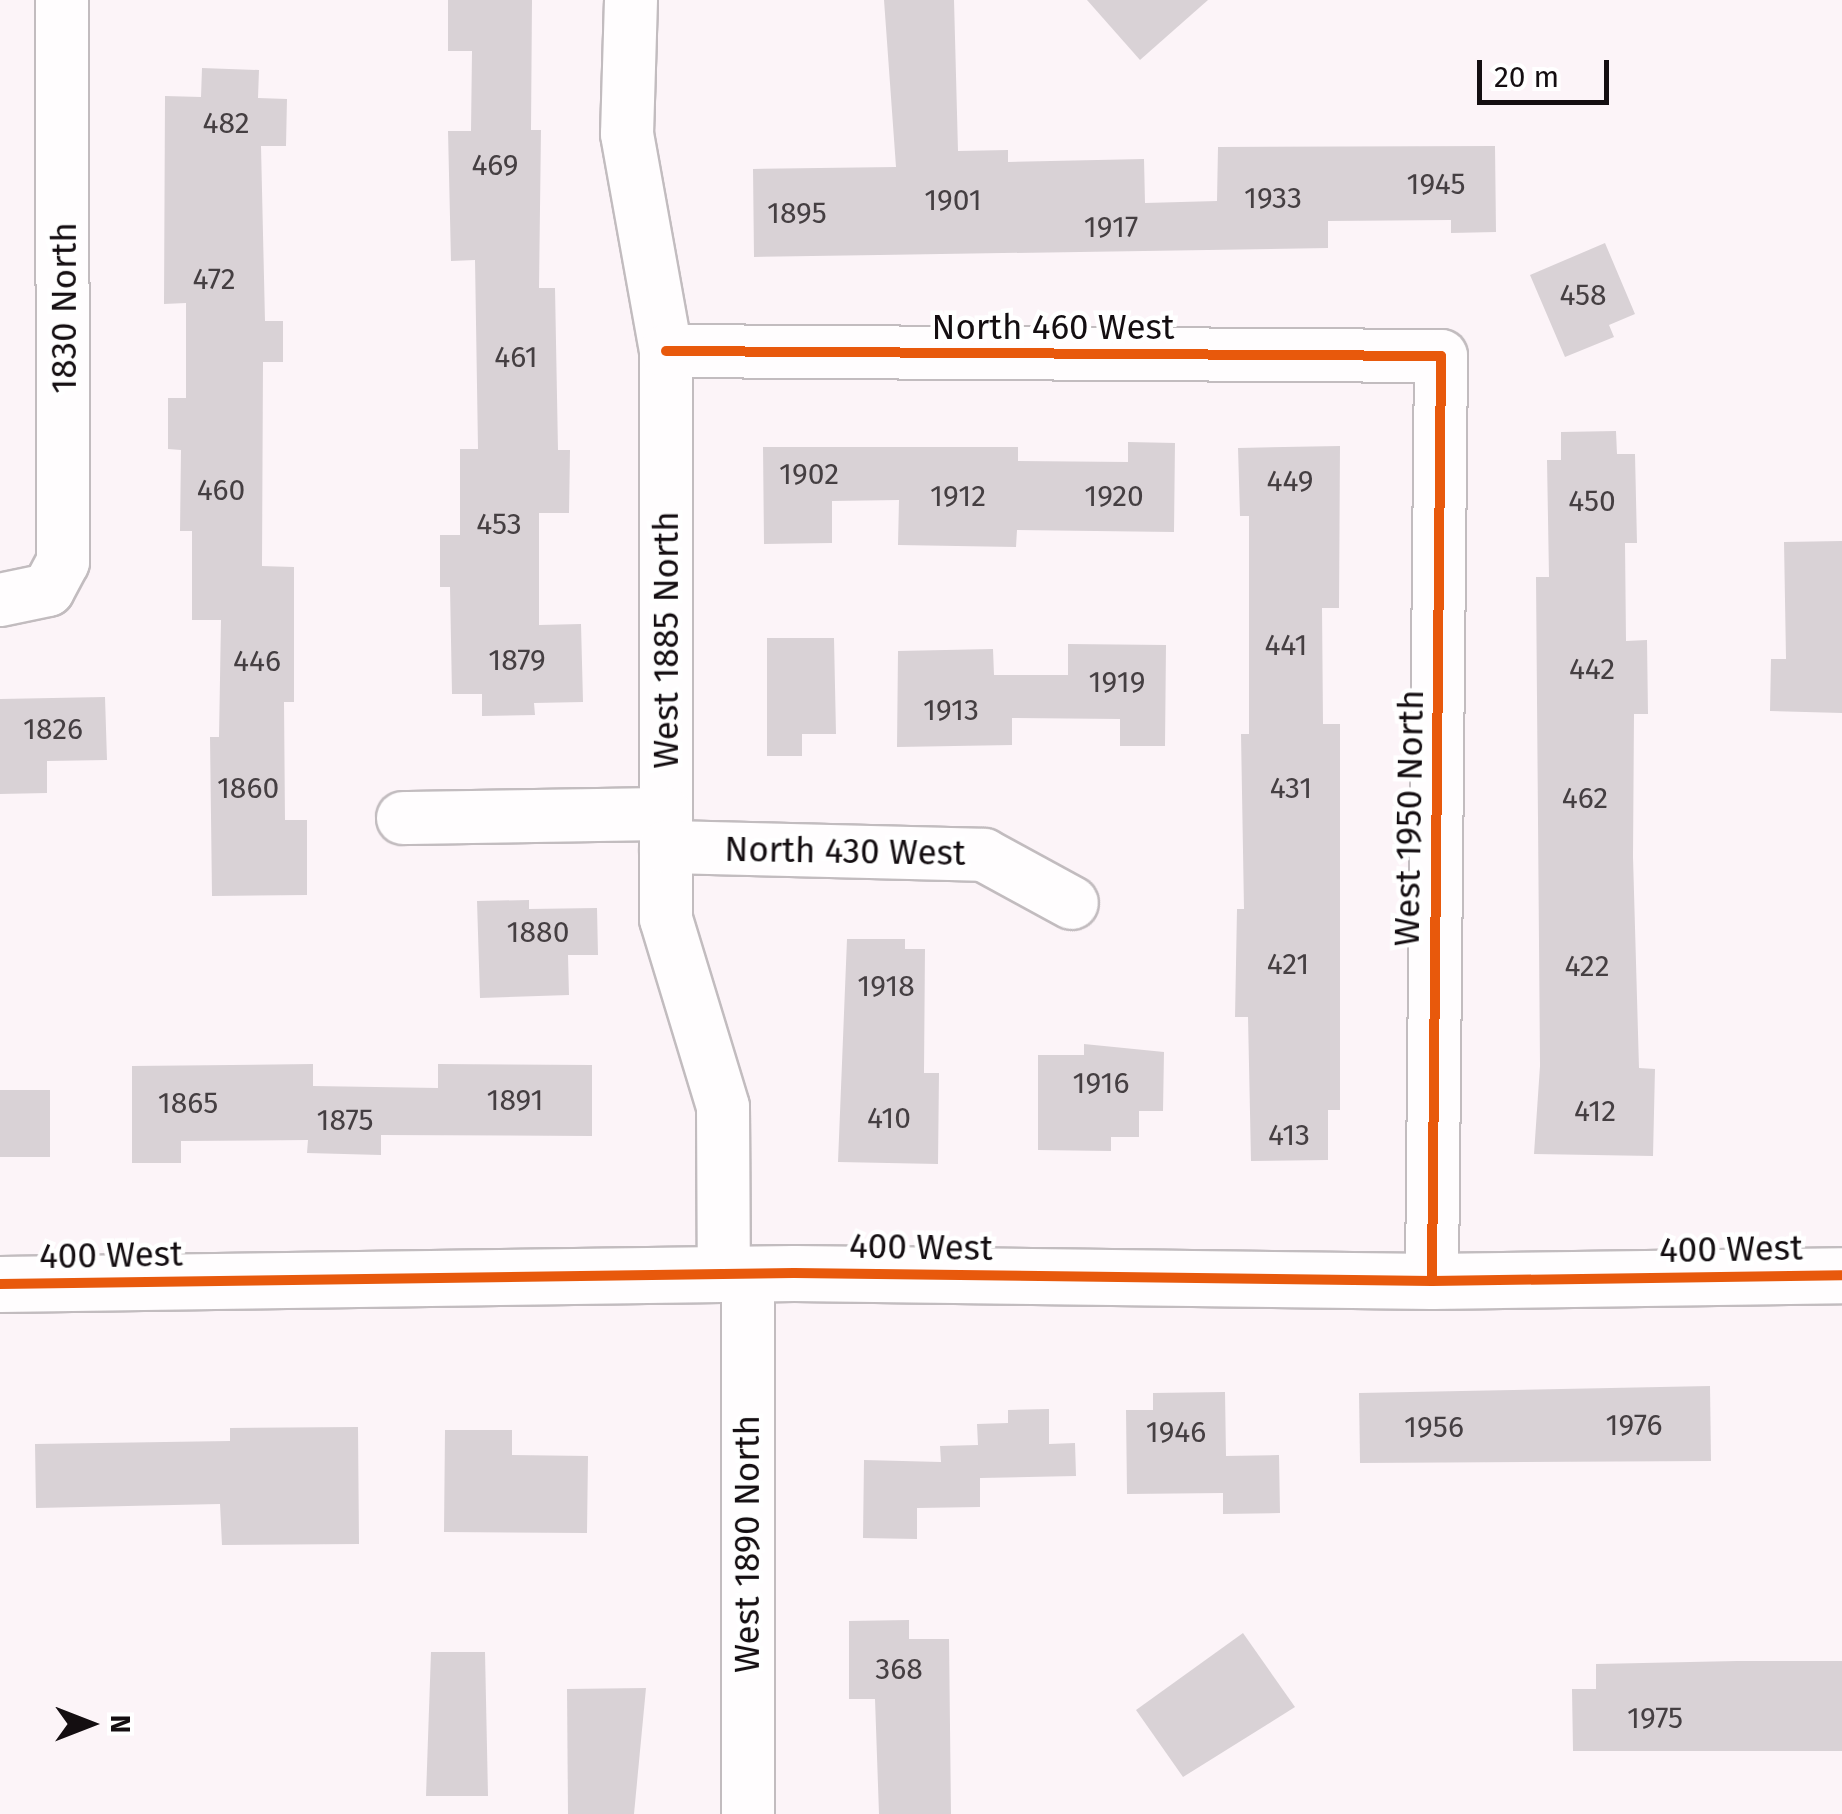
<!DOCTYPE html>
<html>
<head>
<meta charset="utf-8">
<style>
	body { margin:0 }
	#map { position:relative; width:1842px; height:1814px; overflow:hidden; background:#fcf4f8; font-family:"Fira Sans",sans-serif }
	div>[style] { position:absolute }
	.building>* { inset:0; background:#d9d2d6 }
	.roads { filter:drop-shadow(2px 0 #c2bcbf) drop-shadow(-2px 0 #c2bcbf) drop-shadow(0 2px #c2bcbf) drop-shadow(0 -2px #c2bcbf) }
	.minor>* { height:52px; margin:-26px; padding:0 26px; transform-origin:26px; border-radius:26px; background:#fffdfe }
	.tertiary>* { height:55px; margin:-27.5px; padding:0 27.5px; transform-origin:27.5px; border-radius:27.5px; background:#fffdfe }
	.cycleway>* { height:10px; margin:-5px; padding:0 5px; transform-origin:5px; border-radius:5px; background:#e8590c }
	span { translate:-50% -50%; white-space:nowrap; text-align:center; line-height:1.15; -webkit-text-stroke:9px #fff; paint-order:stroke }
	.number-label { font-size:30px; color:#453f42 }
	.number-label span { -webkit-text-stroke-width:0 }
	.street-label { font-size:35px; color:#140e11 }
	.north { position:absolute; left:40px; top:1674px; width:100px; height:100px; -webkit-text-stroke:8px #fff; paint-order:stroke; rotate:90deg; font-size:28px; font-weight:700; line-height:40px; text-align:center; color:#140e11 }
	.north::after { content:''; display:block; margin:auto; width:35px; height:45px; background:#140e11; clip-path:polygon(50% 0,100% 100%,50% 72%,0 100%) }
	.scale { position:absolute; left:1477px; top:60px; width:132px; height:45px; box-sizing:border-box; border:5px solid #140e11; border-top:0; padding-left:12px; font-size:30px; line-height:35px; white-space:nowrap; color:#140e11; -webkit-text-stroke:8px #fff; paint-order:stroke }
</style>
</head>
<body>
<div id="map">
	<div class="building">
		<i style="clip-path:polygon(448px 0,532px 0,531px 130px,541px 130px,539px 288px,555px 288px,558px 450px,570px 450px,569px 513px,539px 513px,539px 625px,581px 624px,583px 702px,534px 703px,535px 715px,482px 716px,482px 694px,452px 694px,450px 587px,440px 587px,440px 535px,460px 535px,460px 449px,478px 449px,475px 260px,451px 261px,448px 131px,471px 131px,472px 51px,448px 51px)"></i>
		<i style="clip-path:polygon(884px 0,954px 0,958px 151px,1008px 150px,1008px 162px,1144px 159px,1145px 203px,1217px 201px,1218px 147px,1495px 146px,1496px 232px,1451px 233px,1451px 220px,1328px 221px,1328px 248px,754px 257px,753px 169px,896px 167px)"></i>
		<i style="clip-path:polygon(1087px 0,1208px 0,1140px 60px)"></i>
		<i style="clip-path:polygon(202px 68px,259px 70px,258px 98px,287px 99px,286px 146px,261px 146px,265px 321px,283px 321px,283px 362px,263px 362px,262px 566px,294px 567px,294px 702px,284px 702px,285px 820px,307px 820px,307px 895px,212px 896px,210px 737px,219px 737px,221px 620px,192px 620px,192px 531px,180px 531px,181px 450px,168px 449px,168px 398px,186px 398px,186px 303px,164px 304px,165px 96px,201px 97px)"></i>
		<i style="clip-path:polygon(1605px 243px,1635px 314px,1609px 325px,1614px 337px,1565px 357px,1530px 275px)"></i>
		<i style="clip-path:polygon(1616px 431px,1617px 454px,1635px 454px,1637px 543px,1625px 543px,1626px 641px,1647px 640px,1648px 714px,1634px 714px,1633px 857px,1639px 1068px,1655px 1069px,1653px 1156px,1534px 1154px,1540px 1066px,1536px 577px,1549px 577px,1547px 460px,1561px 460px,1561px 432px)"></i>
		<i style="clip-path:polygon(1128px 442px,1175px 443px,1174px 532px,1017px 530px,1016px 547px,898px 545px,899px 500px,832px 501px,832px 543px,764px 544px,763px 447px,1018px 447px,1018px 461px,1128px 462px)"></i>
		<i style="clip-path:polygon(1340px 446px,1339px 608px,1322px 608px,1323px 724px,1340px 724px,1340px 1110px,1328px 1110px,1328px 1160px,1251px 1161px,1248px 1017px,1235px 1017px,1237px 909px,1244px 909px,1241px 734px,1249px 734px,1249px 516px,1240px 516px,1238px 448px)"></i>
		<i style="clip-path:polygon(1842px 541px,1842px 713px,1770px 711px,1771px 659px,1786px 659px,1784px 542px)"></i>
		<i style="clip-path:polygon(767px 638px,834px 638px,836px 734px,802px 734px,802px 756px,767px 756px)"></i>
		<i style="clip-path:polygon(1068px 644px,1166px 645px,1165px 746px,1120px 746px,1120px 719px,1012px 718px,1012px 745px,897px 747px,898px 651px,993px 649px,994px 675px,1068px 675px)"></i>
		<i style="clip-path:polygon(105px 697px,107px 760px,47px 761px,47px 793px,0 794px,0 699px)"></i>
		<i style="clip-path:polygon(529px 900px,529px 909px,597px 908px,598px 955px,568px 955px,569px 995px,480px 998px,477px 901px)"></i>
		<i style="clip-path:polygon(847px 939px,905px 939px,905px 949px,925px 949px,924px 1073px,939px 1073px,938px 1164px,838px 1162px)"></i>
		<i style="clip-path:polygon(1084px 1044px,1164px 1052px,1163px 1111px,1139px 1111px,1139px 1137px,1111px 1137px,1111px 1151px,1038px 1150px,1038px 1055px,1084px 1055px)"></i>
		<i style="clip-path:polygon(313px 1064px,313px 1086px,438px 1088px,438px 1064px,592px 1065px,592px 1136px,381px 1135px,381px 1155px,307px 1153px,308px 1140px,181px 1141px,181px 1163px,132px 1163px,132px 1066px)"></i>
		<i style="clip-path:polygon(0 1090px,50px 1090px,50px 1157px,0 1157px)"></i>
		<i style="clip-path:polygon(1710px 1386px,1711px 1461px,1360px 1463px,1359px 1393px)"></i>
		<i style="clip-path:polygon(1225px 1392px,1226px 1456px,1279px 1455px,1280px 1513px,1223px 1514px,1223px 1493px,1127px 1494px,1126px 1410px,1153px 1410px,1153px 1393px)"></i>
		<i style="clip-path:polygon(1049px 1409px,1049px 1444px,1075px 1443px,1076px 1476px,980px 1478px,980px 1507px,917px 1508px,917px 1539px,863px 1538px,864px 1460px,941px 1462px,940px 1446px,978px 1445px,977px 1424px,1008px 1423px,1008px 1410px)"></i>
		<i style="clip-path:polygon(358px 1427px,359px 1544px,222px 1545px,220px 1504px,36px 1508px,35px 1444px,230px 1441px,230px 1428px)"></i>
		<i style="clip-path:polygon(445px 1430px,512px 1430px,512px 1455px,588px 1456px,587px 1533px,444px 1532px)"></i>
		<i style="clip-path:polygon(909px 1620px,909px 1639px,949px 1639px,951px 1814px,879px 1814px,875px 1699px,849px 1699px,849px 1621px)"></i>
		<i style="clip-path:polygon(1243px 1633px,1295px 1707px,1183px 1777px,1136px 1710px)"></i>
		<i style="clip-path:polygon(431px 1652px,485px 1652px,488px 1796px,426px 1796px)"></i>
		<i style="clip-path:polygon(1737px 1661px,1842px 1661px,1842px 1751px,1573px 1751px,1572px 1689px,1596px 1689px,1596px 1664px)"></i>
		<i style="clip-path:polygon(646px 1688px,634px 1814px,568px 1814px,567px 1689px)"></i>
	</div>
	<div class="roads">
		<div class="minor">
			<i style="left:631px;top:0;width:134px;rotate:91.7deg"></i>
			<i style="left:627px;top:134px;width:220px;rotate:79.8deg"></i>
			<i style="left:666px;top:351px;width:568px;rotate:90deg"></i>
			<i style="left:666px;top:919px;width:196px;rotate:73.1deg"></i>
			<i style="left:723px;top:1107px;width:168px;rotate:89.7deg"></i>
			<i style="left:666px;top:351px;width:775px;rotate:0.37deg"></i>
			<i style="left:1441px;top:356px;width:925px;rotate:90.56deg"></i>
			<i style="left:0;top:600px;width:49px;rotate:-11.8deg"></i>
			<i style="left:48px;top:590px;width:32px;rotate:-62deg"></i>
			<i style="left:63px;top:562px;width:562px;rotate:-90.1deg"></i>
			<i style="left:403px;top:818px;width:263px;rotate:-0.9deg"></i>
			<i style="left:666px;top:847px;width:318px;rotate:1.4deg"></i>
			<i style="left:984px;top:855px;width:100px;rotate:28.6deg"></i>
			<i style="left:748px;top:1814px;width:540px;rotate:-90deg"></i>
		</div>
		<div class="tertiary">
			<i style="left:0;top:1284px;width:794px;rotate:-0.79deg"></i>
			<i style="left:794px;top:1273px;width:638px;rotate:0.72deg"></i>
			<i style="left:1432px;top:1281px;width:410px;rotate:-0.8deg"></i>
		</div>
	</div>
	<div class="cycleway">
		<i style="left:666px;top:351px;width:775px;rotate:0.37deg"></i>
		<i style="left:1441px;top:356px;width:925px;rotate:90.56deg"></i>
		<i style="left:0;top:1284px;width:794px;rotate:-0.79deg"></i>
		<i style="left:794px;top:1273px;width:638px;rotate:0.72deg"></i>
		<i style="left:1432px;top:1281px;width:410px;rotate:-0.8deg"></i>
	</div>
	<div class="number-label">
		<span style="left:226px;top:123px">482</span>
		<span style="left:495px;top:165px">469</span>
		<span style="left:1436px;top:184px">1945</span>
		<span style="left:1273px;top:198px">1933</span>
		<span style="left:953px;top:200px">1901</span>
		<span style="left:797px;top:213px">1895</span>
		<span style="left:1111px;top:227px">1917</span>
		<span style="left:214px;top:279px">472</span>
		<span style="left:1583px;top:295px">458</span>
		<span style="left:516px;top:357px">461</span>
		<span style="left:809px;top:474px">1902</span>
		<span style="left:1290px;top:481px">449</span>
		<span style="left:221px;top:490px">460</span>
		<span style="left:958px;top:496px">1912</span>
		<span style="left:1114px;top:496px">1920</span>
		<span style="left:1592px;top:501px">450</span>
		<span style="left:499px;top:524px">453</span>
		<span style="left:1286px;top:645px">441</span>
		<span style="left:517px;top:660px">1879</span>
		<span style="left:257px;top:661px">446</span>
		<span style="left:1592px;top:669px">442</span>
		<span style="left:1117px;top:682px">1919</span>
		<span style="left:951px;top:710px">1913</span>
		<span style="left:53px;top:729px">1826</span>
		<span style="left:248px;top:788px">1860</span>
		<span style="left:1291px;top:788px">431</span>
		<span style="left:1585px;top:798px">462</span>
		<span style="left:538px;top:932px">1880</span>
		<span style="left:1288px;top:964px">421</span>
		<span style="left:1587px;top:966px">422</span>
		<span style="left:886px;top:986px">1918</span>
		<span style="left:1101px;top:1083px">1916</span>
		<span style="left:515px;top:1100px">1891</span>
		<span style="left:188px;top:1103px">1865</span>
		<span style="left:1595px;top:1111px">412</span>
		<span style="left:889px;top:1118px">410</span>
		<span style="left:345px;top:1120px">1875</span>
		<span style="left:1289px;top:1135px">413</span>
		<span style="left:1634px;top:1425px">1976</span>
		<span style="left:1434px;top:1427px">1956</span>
		<span style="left:1176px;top:1432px">1946</span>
		<span style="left:899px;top:1669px">368</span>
		<span style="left:1655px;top:1718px">1975</span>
	</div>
	<div class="street-label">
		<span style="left:64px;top:308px;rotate:-90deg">1830 North</span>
		<span style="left:1053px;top:327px">North 460 West</span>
		<span style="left:666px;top:640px;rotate:-90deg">West 1885 North</span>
		<span style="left:1409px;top:818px;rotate:-89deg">West 1950 North</span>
		<span style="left:845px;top:851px;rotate:1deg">North 430 West</span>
		<span style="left:921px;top:1247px;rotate:1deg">400 West</span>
		<span style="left:1731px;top:1249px;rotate:-1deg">400 West</span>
		<span style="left:111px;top:1255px;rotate:-1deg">400 West</span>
		<span style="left:747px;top:1544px;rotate:-90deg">West 1890 North</span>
	</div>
	<div class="north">N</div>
	<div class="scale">20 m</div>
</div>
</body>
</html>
